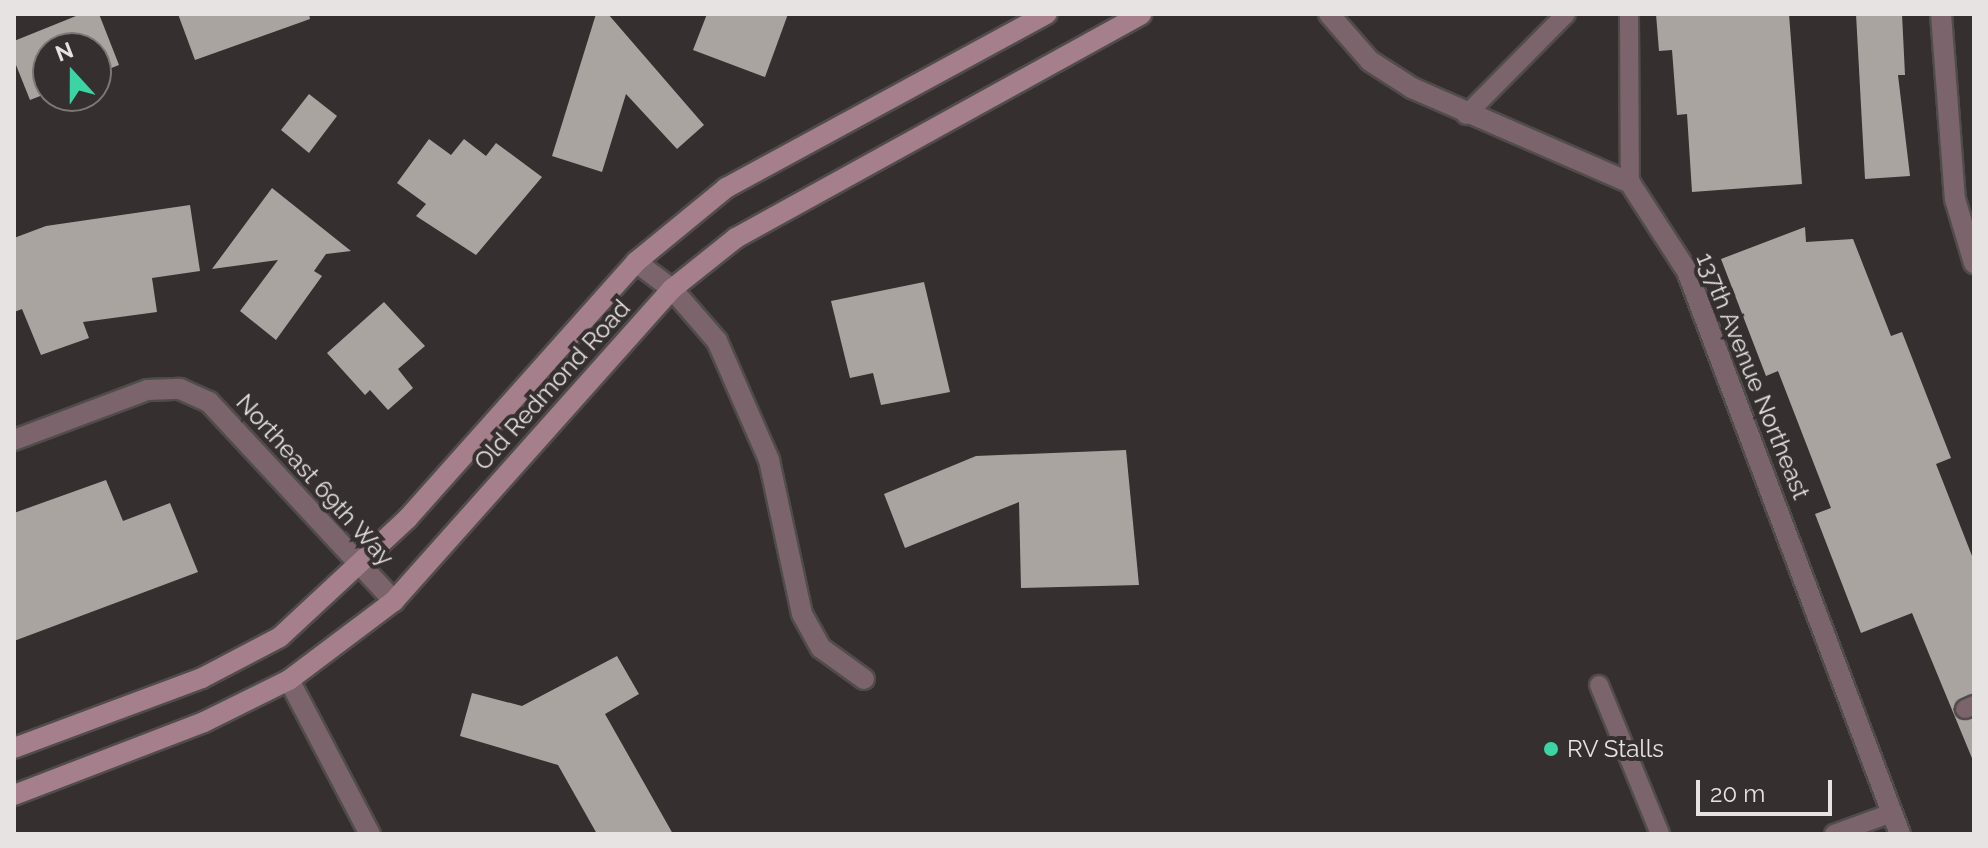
<!DOCTYPE html>
<html>
<head>
<meta charset="utf-8">
<style>
	body { margin:0 }
	#map { position:relative; width:1988px; height:848px; overflow:hidden; background:#352f2f; font-family:Raleway,sans-serif }
	div>[style] { position:absolute }
	.building>* { inset:0; background:#aaa4a1 }
	.roads { filter:drop-shadow(2px 0 #514c4c) drop-shadow(-2px 0 #514c4c) drop-shadow(0 2px #514c4c) drop-shadow(0 -2px #514c4c) }
	.lane>* { height:18px; margin:-9px; padding:0 9px; transform-origin:9px; border-radius:9px; background:#7b646b }
	.street>* { height:20px; margin:-10px; padding:0 10px; transform-origin:10px; border-radius:10px; background:#7b646b }
	.secondary>* { height:20px; margin:-10px; padding:0 10px; transform-origin:10px; border-radius:10px; background:#a5808c }
	.dots>* { width:22px; height:22px; translate:-50% -50%; box-sizing:border-box; border:4px solid #352f2f; border-radius:50% }
	span { translate:-50% -50%; white-space:nowrap; text-align:center; line-height:1.15; -webkit-text-stroke:8px #352f2f; paint-order:stroke }
	.street-label { font-size:24px; color:#e6e3e2 }
	.poi-label { font-size:24px; color:#e6e3e2 }
	.left { translate:0 -50%; text-align:left }
	.frame { position:absolute; inset:0; border:16px solid #e6e3e2; pointer-events:none }
	.north { position:absolute; left:32px; top:32px; width:80px; height:80px; box-sizing:border-box; background:#352f2f; border:2px solid #7c7777; border-radius:50%; rotate:339deg; font-size:22px; font-weight:700; line-height:32px; text-align:center; color:#e6e3e2 }
	.north::after { content:''; display:block; margin:auto; width:28px; height:36px; background:#3cd4a4; clip-path:polygon(50% 0,100% 100%,50% 72%,0 100%) }
	.scale { position:absolute; left:1696px; top:780px; width:136px; height:36px; box-sizing:border-box; border:4px solid #e6e3e2; border-top:0; padding-left:10px; font-size:24px; line-height:28px; white-space:nowrap; color:#e6e3e2; -webkit-text-stroke:6px #352f2f; paint-order:stroke }
</style>
</head>
<body>
<div id="map">
	<div class="building">
		<i style="clip-path:polygon(81px 14px,99px 14px,119px 65px,96px 74px,96px 48px,48px 48px,48px 93px,30px 100px,14px 60px,14px 41px)"></i>
		<i style="clip-path:polygon(178px 14px,309px 14px,310px 19px,195px 60px)"></i>
		<i style="clip-path:polygon(596px 14px,608px 14px,704px 125px,677px 149px,626px 94px,602px 172px,552px 156px)"></i>
		<i style="clip-path:polygon(707px 14px,788px 14px,765px 77px,693px 50px)"></i>
		<i style="clip-path:polygon(1656px 14px,1789px 14px,1802px 184px,1692px 192px,1687px 114px,1677px 115px,1672px 50px,1659px 51px)"></i>
		<i style="clip-path:polygon(1856px 14px,1902px 14px,1905px 75px,1898px 75px,1910px 176px,1865px 179px)"></i>
		<i style="clip-path:polygon(309px 94px,337px 116px,309px 153px,281px 130px)"></i>
		<i style="clip-path:polygon(429px 139px,451px 155px,464px 139px,486px 156px,496px 143px,542px 177px,476px 255px,416px 216px,426px 204px,397px 183px)"></i>
		<i style="clip-path:polygon(272px 188px,351px 251px,326px 254px,314px 271px,322px 276px,276px 340px,240px 311px,278px 260px,212px 269px)"></i>
		<i style="clip-path:polygon(190px 205px,200px 271px,152px 278px,157px 312px,83px 322px,89px 338px,41px 355px,22px 309px,14px 312px,14px 238px,46px 226px)"></i>
		<i style="clip-path:polygon(1805px 227px,1806px 242px,1853px 239px,1891px 336px,1902px 332px,1951px 458px,1936px 464px,1974px 561px,1974px 693px,1953px 709px,1959px 719px,1974px 718px,1974px 763px,1912px 613px,1861px 633px,1815px 514px,1831px 508px,1778px 371px,1766px 376px,1721px 259px)"></i>
		<i style="clip-path:polygon(924px 282px,950px 392px,881px 405px,873px 373px,850px 378px,831px 301px)"></i>
		<i style="clip-path:polygon(384px 302px,425px 346px,398px 369px,413px 388px,388px 410px,370px 390px,365px 395px,327px 353px)"></i>
		<i style="clip-path:polygon(1126px 450px,1139px 585px,1021px 588px,1019px 502px,905px 548px,884px 494px,976px 456px)"></i>
		<i style="clip-path:polygon(106px 480px,123px 521px,170px 503px,198px 572px,14px 641px,14px 513px)"></i>
		<i style="clip-path:polygon(617px 656px,639px 694px,605px 714px,673px 834px,597px 834px,558px 765px,460px 736px,472px 693px,522px 706px)"></i>
	</div>
	<div class="roads">
		<div class="lane">
			<i style="left:1629px;top:14px;width:169px;rotate:89.7deg"></i>
			<i style="left:1466px;top:115px;width:142px;rotate:-45.3deg"></i>
			<i style="left:1599px;top:685px;width:161px;rotate:67.7deg"></i>
			<i style="left:1965px;top:709px;width:10px;rotate:-24deg"></i>
			<i style="left:1834px;top:834px;width:62px;rotate:-19.9deg"></i>
		</div>
		<div class="street">
			<i style="left:1329px;top:14px;width:62px;rotate:48.9deg"></i>
			<i style="left:1370px;top:61px;width:50px;rotate:32.7deg"></i>
			<i style="left:1412px;top:88px;width:238px;rotate:23.5deg"></i>
			<i style="left:1630px;top:183px;width:105px;rotate:57.1deg"></i>
			<i style="left:1687px;top:271px;width:602px;rotate:69.28deg"></i>
			<i style="left:1941px;top:14px;width:186px;rotate:85.7deg"></i>
			<i style="left:1955px;top:199px;width:67px;rotate:73.5deg"></i>
			<i style="left:636px;top:262px;width:45px;rotate:36.9deg"></i>
			<i style="left:672px;top:289px;width:69px;rotate:49.1deg"></i>
			<i style="left:717px;top:341px;width:130px;rotate:66.4deg"></i>
			<i style="left:769px;top:460px;width:157px;rotate:77.9deg"></i>
			<i style="left:802px;top:614px;width:39px;rotate:61deg"></i>
			<i style="left:821px;top:648px;width:53px;rotate:35.8deg"></i>
			<i style="left:14px;top:440px;width:142px;rotate:-20.6deg"></i>
			<i style="left:147px;top:390px;width:33px;rotate:-2deg"></i>
			<i style="left:180px;top:389px;width:32px;rotate:24deg"></i>
			<i style="left:209px;top:402px;width:272px;rotate:47.1deg"></i>
			<i style="left:289px;top:680px;width:174px;rotate:62.3deg"></i>
		</div>
		<div class="secondary">
			<i style="left:14px;top:748px;width:201px;rotate:-20.4deg"></i>
			<i style="left:202px;top:678px;width:88px;rotate:-27.7deg"></i>
			<i style="left:280px;top:637px;width:175px;rotate:-42.9deg"></i>
			<i style="left:408px;top:518px;width:343px;rotate:-48.3deg"></i>
			<i style="left:636px;top:262px;width:117px;rotate:-39.4deg"></i>
			<i style="left:726px;top:188px;width:365px;rotate:-28.5deg"></i>
			<i style="left:14px;top:795px;width:204px;rotate:-21deg"></i>
			<i style="left:204px;top:722px;width:95px;rotate:-26.3deg"></i>
			<i style="left:289px;top:680px;width:131px;rotate:-37deg"></i>
			<i style="left:394px;top:601px;width:418px;rotate:-48.3deg"></i>
			<i style="left:672px;top:289px;width:82px;rotate:-38.6deg"></i>
			<i style="left:736px;top:238px;width:463px;rotate:-28.9deg"></i>
		</div>
	</div>
	<div class="dots">
		<i style="left:1551px;top:749px;background:#3cd4a4"></i>
	</div>
	<div class="street-label">
		<span style="left:1753px;top:376px;rotate:68deg">137th Avenue Northeast</span>
		<span style="left:552px;top:385px;rotate:-48deg">Old Redmond Road</span>
		<span style="left:315px;top:480px;rotate:48deg">Northeast 69th Way</span>
	</div>
	<div class="poi-label">
		<span class="left" style="left:1567px;top:749px">RV Stalls</span>
	</div>
	<div class="frame"></div>
	<div class="north">N</div>
	<div class="scale">20 m</div>
</div>
</body>
</html>
